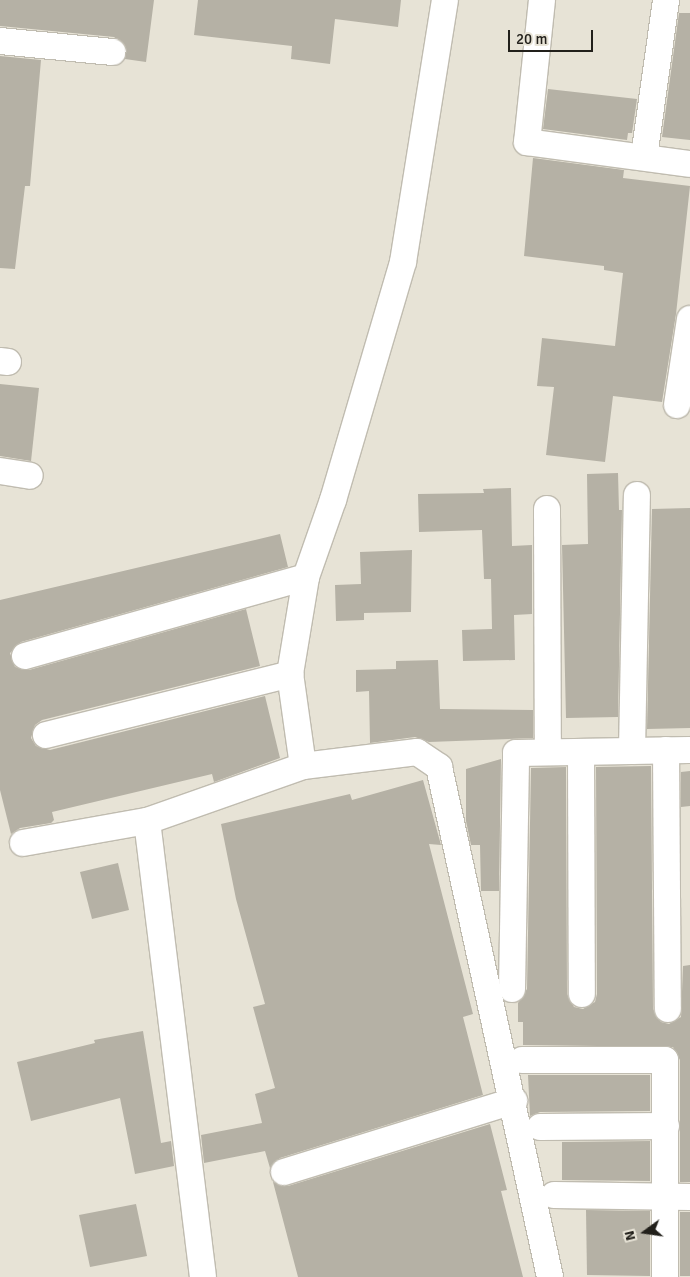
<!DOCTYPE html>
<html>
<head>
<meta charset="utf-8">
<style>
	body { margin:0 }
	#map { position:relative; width:690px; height:1277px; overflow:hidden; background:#e7e3d6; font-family:Signika,sans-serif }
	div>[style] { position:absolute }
	.building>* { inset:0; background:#b5b1a5 }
	.roads { filter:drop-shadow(1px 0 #c0bcb0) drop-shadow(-1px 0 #c0bcb0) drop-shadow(0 1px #c0bcb0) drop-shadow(0 -1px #c0bcb0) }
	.minor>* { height:26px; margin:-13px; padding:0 13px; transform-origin:13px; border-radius:13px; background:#fff }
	span { translate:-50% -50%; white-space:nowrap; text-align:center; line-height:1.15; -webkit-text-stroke:4px #e7e3d6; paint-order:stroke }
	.north { position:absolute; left:620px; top:1207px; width:50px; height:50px; -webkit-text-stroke:4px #e7e3d6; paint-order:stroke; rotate:256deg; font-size:14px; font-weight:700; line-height:20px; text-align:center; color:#22201b }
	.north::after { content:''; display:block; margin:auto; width:18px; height:22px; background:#22201b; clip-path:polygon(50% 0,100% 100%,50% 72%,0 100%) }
	.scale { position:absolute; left:508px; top:30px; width:85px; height:22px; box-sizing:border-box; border:2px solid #22201b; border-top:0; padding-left:6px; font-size:15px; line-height:18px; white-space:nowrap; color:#22201b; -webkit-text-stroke:4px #e7e3d6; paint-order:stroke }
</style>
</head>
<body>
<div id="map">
	<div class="building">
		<i style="clip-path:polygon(0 0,154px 0,146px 62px,125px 59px,125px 45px,114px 37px,0 26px)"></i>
		<i style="clip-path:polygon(198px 0,401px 0,398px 27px,335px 19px,330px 64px,291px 59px,292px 46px,194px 35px)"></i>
		<i style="clip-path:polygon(679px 13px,690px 13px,690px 140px,662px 137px)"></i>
		<i style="clip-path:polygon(0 56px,41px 60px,30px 186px,25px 186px,15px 269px,0 268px)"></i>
		<i style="clip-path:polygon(548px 89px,637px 99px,632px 133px,628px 133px,627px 140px,543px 129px)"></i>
		<i style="clip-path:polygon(533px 158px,624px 170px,623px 178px,690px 186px,676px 314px,662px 402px,613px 396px,605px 462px,546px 455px,554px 387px,537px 386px,542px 338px,615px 346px,623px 273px,604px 270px,604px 266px,524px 256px)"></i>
		<i style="clip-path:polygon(0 384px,39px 388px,31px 461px,0 456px)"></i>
		<i style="clip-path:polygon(618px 473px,619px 510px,622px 510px,618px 717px,566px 718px,562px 545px,588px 544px,587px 474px)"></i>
		<i style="clip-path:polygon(511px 488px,512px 546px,532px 545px,532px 614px,514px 615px,515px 660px,463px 661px,462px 630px,492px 629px,491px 579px,484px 579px,482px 530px,419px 532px,418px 494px,484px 493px,483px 489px)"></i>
		<i style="clip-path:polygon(690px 508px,690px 728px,647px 729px,652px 509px)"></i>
		<i style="clip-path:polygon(280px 534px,288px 567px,21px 642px,10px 653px,15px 667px,29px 670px,246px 609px,260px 666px,42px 720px,35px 725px,31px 738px,36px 746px,50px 750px,265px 696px,280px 758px,214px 782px,212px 774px,52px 812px,54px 820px,51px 823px,20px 828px,11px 834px,0 790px,0 600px)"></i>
		<i style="clip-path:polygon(412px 550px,411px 612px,364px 613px,364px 620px,336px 621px,335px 585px,361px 584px,360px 552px)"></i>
		<i style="clip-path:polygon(438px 660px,440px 709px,533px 710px,533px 738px,429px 742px,415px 737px,370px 743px,369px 691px,356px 692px,356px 670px,396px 669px,396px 661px)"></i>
		<i style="clip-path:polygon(501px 759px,499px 891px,481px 891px,480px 845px,471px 845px,466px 821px,466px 769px)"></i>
		<i style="clip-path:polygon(651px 766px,653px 1009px,661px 1022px,669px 1024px,681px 1017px,683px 966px,690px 965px,690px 1182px,680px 1182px,680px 1060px,673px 1047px,523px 1045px,523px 1022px,518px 1022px,518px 1003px,527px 989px,531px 768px,566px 767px,567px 994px,574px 1007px,583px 1009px,595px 1002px,597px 994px,596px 767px)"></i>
		<i style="clip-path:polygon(690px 771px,690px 806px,681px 807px,681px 772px)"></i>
		<i style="clip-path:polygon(423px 780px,441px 845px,429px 844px,473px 1014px,463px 1017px,483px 1095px,280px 1158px,270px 1168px,265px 1151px,204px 1163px,201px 1135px,262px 1123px,255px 1094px,275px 1088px,253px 1007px,265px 1004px,236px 899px,221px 824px,350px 794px,352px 800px)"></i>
		<i style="clip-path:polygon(118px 863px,129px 910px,92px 919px,80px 872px)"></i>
		<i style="clip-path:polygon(143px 1031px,161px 1143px,171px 1141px,174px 1166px,135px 1174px,120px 1098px,31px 1121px,17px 1062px,95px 1043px,94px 1040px)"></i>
		<i style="clip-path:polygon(528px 1075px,650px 1075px,650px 1111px,540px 1112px,530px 1116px)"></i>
		<i style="clip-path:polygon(490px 1124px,507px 1190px,501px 1191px,523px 1277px,298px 1277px,273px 1182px,288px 1186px)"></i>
		<i style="clip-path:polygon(650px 1141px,650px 1181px,562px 1180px,562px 1142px)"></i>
		<i style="clip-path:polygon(136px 1204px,147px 1256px,90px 1267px,79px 1215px)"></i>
		<i style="clip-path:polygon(586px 1210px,650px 1211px,650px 1276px,587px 1275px)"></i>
		<i style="clip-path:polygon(680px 1212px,690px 1212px,690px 1276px,680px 1276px)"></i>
	</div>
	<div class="roads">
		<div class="minor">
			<i style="left:542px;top:0;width:143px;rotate:96deg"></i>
			<i style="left:527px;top:142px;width:164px;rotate:7.7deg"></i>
			<i style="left:0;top:41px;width:113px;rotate:5.6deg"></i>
			<i style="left:644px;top:157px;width:159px;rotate:-82deg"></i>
			<i style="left:0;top:361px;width:8px;rotate:7deg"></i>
			<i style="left:677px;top:405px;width:87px;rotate:-81.4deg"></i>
			<i style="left:0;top:471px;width:30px;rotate:9deg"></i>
			<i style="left:547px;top:509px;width:243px;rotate:89.8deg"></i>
			<i style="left:25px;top:656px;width:292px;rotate:-15.7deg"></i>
			<i style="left:46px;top:735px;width:252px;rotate:-14deg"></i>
			<i style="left:666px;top:750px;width:259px;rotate:89.6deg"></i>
			<i style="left:632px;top:751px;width:256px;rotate:-88.9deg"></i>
			<i style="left:581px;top:752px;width:242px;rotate:89.8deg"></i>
			<i style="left:303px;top:766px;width:93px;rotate:-98deg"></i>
			<i style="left:290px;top:674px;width:98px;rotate:-80.6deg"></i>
			<i style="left:306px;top:577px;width:82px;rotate:-70.7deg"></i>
			<i style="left:333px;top:500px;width:248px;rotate:-73.6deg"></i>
			<i style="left:403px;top:262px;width:265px;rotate:-80.9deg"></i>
			<i style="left:23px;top:843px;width:126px;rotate:-10.1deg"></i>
			<i style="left:512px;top:989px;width:236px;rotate:-89deg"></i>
			<i style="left:516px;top:753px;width:174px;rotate:-1deg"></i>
			<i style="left:522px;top:1060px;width:143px"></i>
			<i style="left:665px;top:1060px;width:217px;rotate:90deg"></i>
			<i style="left:540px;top:1127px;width:126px;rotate:-0.5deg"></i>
			<i style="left:284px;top:1172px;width:241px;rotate:-17.2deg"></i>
			<i style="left:554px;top:1195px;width:136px;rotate:0.8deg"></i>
			<i style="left:203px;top:1277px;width:459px;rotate:-97deg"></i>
			<i style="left:147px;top:821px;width:165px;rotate:-19.4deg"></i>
			<i style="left:303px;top:766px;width:115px;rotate:-7deg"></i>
			<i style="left:417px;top:752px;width:27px;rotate:34deg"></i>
			<i style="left:439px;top:767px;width:522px;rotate:77.72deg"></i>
		</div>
	</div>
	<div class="north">N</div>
	<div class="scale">20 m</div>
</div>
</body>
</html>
